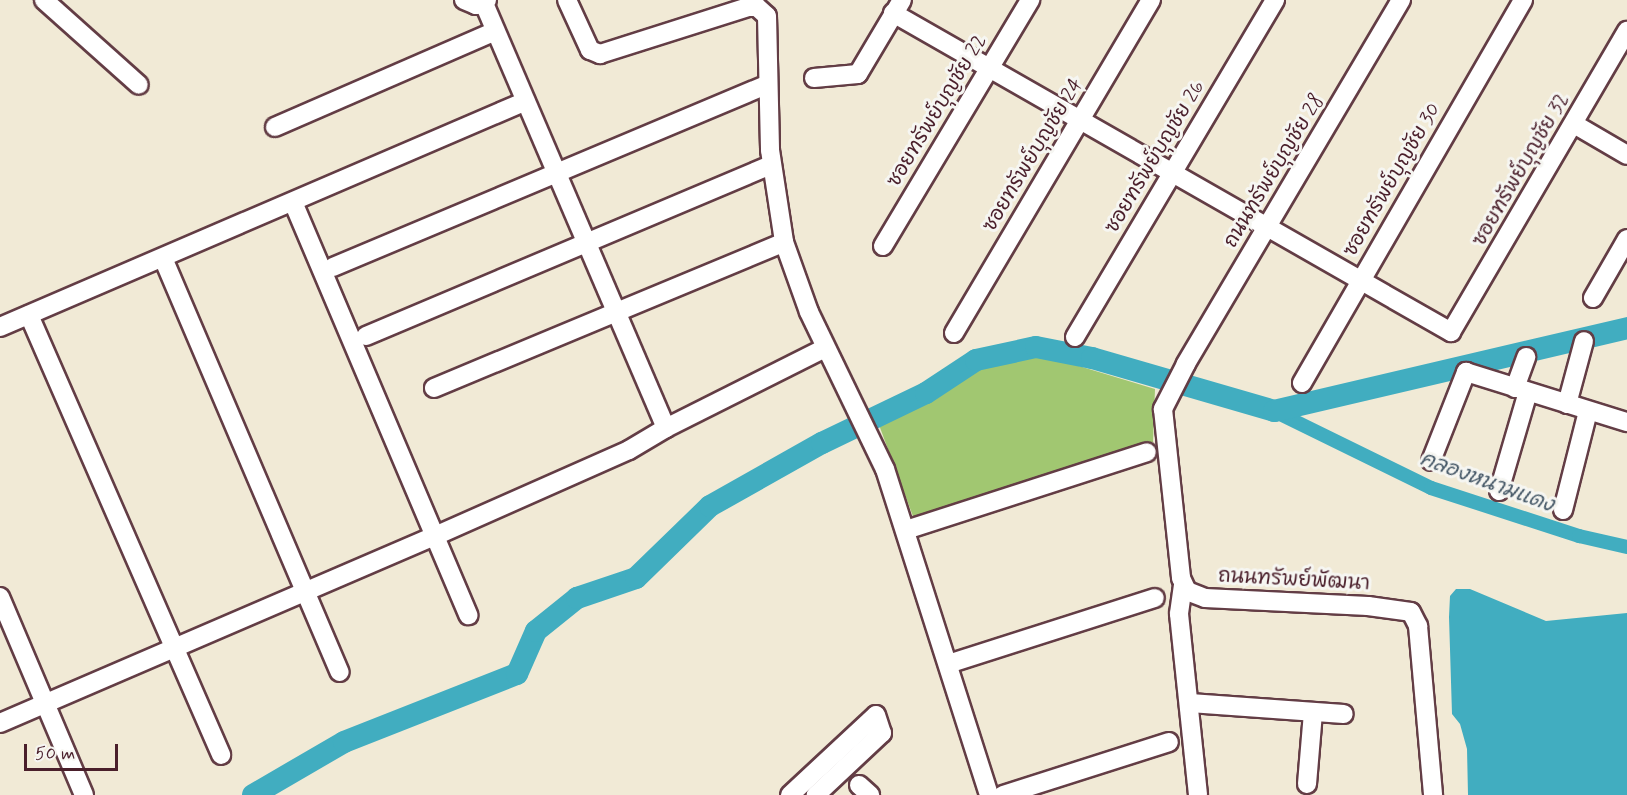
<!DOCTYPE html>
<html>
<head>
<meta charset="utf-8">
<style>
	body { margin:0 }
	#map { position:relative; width:1627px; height:795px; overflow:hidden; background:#f1ead6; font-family:Mynerve,"Playpen Sans Thai",sans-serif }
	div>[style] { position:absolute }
	.green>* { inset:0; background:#a1c771 }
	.water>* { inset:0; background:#41adc0 }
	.canal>* { height:14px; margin:-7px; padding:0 7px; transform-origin:7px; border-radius:7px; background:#41adc0 }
	.river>* { height:22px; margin:-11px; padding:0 11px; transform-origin:11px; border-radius:11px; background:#41adc0 }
	.roads { filter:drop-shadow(2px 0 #633d45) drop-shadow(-2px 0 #633d45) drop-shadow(0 2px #633d45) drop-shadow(0 -2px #633d45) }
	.minor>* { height:18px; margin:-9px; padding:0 9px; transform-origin:9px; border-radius:9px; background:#fff }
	span { translate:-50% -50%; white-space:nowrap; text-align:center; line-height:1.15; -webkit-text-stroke:6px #f6f6f2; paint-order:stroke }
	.street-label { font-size:20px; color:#4a1f2b }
	.water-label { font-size:21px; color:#465867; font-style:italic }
	.scale { position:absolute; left:24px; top:744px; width:94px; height:27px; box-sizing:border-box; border:3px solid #4a1f2b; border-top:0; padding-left:8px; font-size:18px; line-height:21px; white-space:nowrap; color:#4a1f2b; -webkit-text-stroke:4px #f6f6f2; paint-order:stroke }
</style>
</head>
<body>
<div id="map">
	<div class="green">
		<i style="clip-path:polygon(1022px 355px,1069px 363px,1155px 389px,1153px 442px,914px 519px,879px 425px,978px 368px)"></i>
	</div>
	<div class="water">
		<i style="clip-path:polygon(1456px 589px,1470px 589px,1546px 621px,1627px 613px,1627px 795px,1468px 795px,1467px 749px,1460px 724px,1452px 714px,1449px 617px,1450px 596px)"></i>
	</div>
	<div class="canal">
		<i style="left:1274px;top:411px;width:175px;rotate:26.1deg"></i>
		<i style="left:1431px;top:488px;width:156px;rotate:18deg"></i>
		<i style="left:1579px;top:536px;width:49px;rotate:12.9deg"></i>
	</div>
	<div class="river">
		<i style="left:253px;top:795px;width:105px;rotate:-30.2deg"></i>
		<i style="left:344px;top:742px;width:186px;rotate:-21.5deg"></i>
		<i style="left:517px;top:674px;width:47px;rotate:-66.2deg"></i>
		<i style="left:536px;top:631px;width:53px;rotate:-38.8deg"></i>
		<i style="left:577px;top:598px;width:62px;rotate:-18.7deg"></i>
		<i style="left:636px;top:578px;width:103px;rotate:-44.2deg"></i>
		<i style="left:710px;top:506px;width:129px;rotate:-29.4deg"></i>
		<i style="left:822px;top:443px;width:115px;rotate:-25.7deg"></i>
		<i style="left:926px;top:393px;width:60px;rotate:-33.4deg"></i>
		<i style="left:976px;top:360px;width:61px;rotate:-12.2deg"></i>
		<i style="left:1036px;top:347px;width:57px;rotate:11.1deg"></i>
		<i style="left:1092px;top:358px;width:190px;rotate:16.2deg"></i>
		<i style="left:1274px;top:411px;width:363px;rotate:-13.2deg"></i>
	</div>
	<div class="roads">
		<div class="minor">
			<i style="left:44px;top:0;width:127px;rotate:41.8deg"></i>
			<i style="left:464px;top:0;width:13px;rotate:23deg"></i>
			<i style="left:476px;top:5px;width:12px;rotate:-24deg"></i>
			<i style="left:567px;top:0;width:55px;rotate:65.3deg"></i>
			<i style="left:590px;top:50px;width:11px;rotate:22deg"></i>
			<i style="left:600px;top:54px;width:155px;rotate:-17.6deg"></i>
			<i style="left:748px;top:7px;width:9px"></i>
			<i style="left:757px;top:7px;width:13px;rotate:42deg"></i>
			<i style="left:767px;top:16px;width:134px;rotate:88.7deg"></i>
			<i style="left:770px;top:150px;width:93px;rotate:81.3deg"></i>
			<i style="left:784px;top:242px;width:74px;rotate:70.3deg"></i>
			<i style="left:809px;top:312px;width:174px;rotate:64.2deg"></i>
			<i style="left:885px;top:469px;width:342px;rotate:72.3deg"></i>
			<i style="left:1401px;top:0;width:423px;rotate:120.6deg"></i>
			<i style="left:1186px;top:364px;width:51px;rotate:117.1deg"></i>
			<i style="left:1163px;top:409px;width:170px;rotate:83.9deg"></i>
			<i style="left:1181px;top:578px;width:14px;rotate:65deg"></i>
			<i style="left:1187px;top:591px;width:19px;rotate:21deg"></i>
			<i style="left:1205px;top:598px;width:163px;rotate:2.8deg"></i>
			<i style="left:1368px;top:606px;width:43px;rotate:7.9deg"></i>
			<i style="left:1411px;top:612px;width:16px;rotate:63deg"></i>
			<i style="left:1418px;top:626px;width:170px;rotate:84.9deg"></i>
			<i style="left:893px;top:13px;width:643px;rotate:29.76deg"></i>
			<i style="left:1451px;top:332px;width:349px;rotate:-59.7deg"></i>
			<i style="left:814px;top:78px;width:44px;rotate:-5.2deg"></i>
			<i style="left:858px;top:74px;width:86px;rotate:-59.3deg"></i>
			<i style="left:1574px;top:124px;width:61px;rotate:30.3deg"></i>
			<i style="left:275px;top:127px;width:239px;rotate:-23.5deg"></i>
			<i style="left:293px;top:202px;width:449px;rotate:67deg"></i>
			<i style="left:883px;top:246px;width:287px;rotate:-59.1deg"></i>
			<i style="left:163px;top:258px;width:450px;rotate:66.9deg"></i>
			<i style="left:333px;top:267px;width:471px;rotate:-22.8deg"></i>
			<i style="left:1593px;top:298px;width:68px;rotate:-60deg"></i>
			<i style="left:29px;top:315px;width:480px;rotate:66.4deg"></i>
			<i style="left:0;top:327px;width:572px;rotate:-23.25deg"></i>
			<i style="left:954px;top:333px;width:387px;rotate:-59.4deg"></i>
			<i style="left:366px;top:336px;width:440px;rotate:-22.9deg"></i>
			<i style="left:1075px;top:337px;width:392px;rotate:-59.3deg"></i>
			<i style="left:1302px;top:383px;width:442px;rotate:-60deg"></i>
			<i style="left:434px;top:388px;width:379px;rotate:-22.6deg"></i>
			<i style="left:1515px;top:388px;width:33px;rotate:-70deg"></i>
			<i style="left:1567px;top:404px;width:65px;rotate:-74.9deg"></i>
			<i style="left:666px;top:428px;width:178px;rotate:-26.7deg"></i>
			<i style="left:1431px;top:461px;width:96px;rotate:-68.5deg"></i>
			<i style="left:1466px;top:372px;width:169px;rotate:17.3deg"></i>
			<i style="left:1499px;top:491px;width:103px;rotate:-73.7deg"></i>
			<i style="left:1563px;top:510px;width:102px;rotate:-75.8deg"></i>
			<i style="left:906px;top:530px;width:253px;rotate:-17.9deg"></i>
			<i style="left:1183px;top:585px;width:29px;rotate:98deg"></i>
			<i style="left:1179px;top:614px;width:182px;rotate:84deg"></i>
			<i style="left:0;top:597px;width:215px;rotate:67deg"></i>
			<i style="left:948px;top:664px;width:217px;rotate:-17.7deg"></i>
			<i style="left:1190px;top:703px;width:154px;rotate:4.1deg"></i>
			<i style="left:0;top:723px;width:473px;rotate:-23.3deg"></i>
			<i style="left:435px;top:536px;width:212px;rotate:-23.9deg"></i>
			<i style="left:629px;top:450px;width:43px;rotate:-30.7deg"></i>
			<i style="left:666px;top:428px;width:462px;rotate:-113.2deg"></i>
			<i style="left:1307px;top:784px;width:72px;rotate:-85.2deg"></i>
			<i style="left:859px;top:785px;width:15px;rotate:42deg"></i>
			<i style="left:790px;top:795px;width:117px;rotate:-42.9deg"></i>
			<i style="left:876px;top:715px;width:19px;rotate:72deg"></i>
			<i style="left:882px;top:733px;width:91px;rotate:136.8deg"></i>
			<i style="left:1003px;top:795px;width:174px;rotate:-17.7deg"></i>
		</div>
	</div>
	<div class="street-label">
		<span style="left:937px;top:111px;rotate:-59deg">ซอยทรัพย์บุญชัย 22</span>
		<span style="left:1033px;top:155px;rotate:-59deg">ซอยทรัพย์บุญชัย 24</span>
		<span style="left:1155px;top:157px;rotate:-59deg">ซอยทรัพย์บุญชัย 26</span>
		<span style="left:1521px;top:170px;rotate:-60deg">ซอยทรัพย์บุญชัย 32</span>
		<span style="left:1274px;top:171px;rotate:-59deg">ถนนทรัพย์บุญชัย 28</span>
		<span style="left:1392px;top:180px;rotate:-60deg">ซอยทรัพย์บุญชัย 30</span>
		<span style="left:1294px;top:580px;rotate:3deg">ถนนทรัพย์พัฒนา</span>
	</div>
	<div class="water-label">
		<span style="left:1487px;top:482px;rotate:20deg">คลองหนามแดง</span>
	</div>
	<div class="scale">50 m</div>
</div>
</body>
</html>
